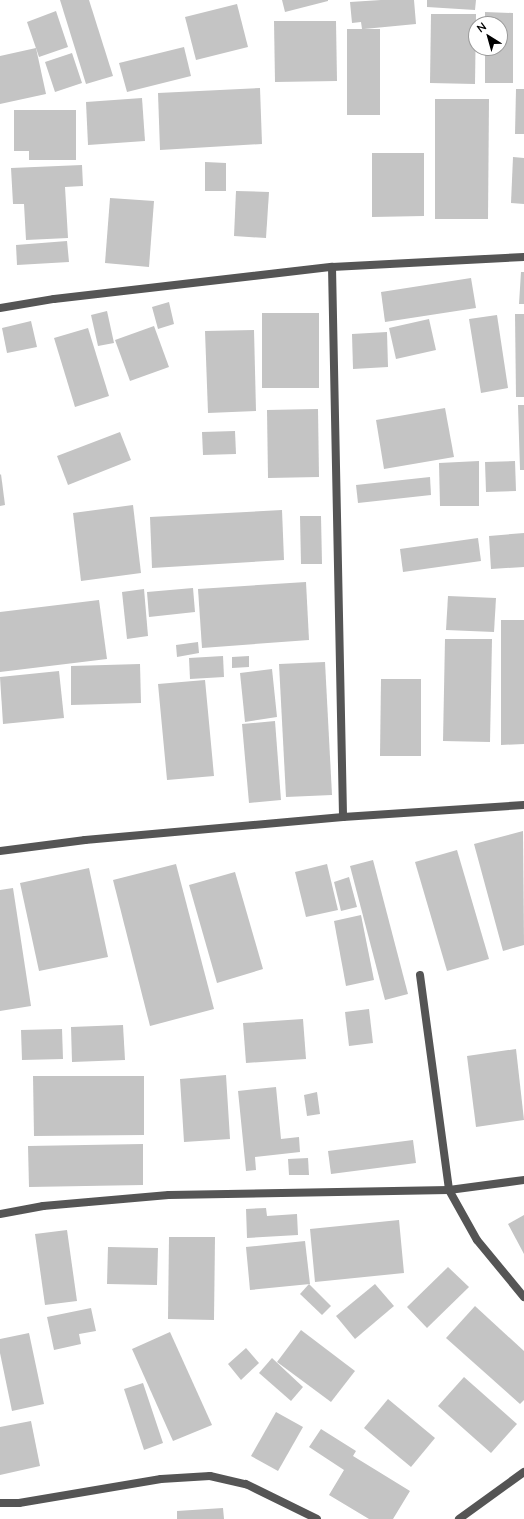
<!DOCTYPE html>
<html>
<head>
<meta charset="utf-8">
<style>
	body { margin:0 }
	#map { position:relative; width:524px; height:1519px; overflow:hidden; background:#fff; font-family:Mulish,sans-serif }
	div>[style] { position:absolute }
	.building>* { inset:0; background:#c4c4c4 }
	.minor>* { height:8px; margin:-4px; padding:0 4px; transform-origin:4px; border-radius:4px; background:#555 }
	span { translate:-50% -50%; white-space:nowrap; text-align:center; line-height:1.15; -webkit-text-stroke:3.5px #fff; paint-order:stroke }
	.north { position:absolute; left:468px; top:16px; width:40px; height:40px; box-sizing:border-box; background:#fff; border:1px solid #999; border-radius:50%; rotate:323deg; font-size:11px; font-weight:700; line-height:16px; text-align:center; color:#000 }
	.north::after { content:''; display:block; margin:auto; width:14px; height:18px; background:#000; clip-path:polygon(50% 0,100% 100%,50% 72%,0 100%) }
</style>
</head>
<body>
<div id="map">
	<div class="building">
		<i style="clip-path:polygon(60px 0,89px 0,113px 76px,86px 84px)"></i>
		<i style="clip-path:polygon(282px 0,328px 0,328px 1px,285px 12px)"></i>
		<i style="clip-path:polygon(381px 0,414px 0,416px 24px,364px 29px,380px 29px,380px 115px,347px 115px,347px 29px,362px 29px,361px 22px,352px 23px,350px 2px)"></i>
		<i style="clip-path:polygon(427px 0,476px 0,475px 10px,427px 7px)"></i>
		<i style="clip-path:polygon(237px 4px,248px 47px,196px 60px,185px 17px)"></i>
		<i style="clip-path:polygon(56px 11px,68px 47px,39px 57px,27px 22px)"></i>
		<i style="clip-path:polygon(485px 12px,513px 13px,513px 83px,485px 83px,485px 48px,500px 48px,500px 24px,485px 24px)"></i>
		<i style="clip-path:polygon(431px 14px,476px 14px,475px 84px,430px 83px)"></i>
		<i style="clip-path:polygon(274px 21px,336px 21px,337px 81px,275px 82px)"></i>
		<i style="clip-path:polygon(184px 47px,191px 76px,127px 92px,119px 63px)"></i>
		<i style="clip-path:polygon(36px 48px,46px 94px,0 104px,0 56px)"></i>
		<i style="clip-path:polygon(72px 53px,82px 83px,55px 92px,45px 62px)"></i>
		<i style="clip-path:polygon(260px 88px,262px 144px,160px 150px,158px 93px)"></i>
		<i style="clip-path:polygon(516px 89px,524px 89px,524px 134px,515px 134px)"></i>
		<i style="clip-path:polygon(142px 98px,145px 141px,88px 145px,86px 102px)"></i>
		<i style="clip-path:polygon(435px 99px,489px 99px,488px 219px,435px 219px)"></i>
		<i style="clip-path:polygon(14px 110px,76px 110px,76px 160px,29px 160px,29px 151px,14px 151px)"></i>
		<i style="clip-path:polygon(372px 153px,424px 153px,424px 216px,372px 217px)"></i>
		<i style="clip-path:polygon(513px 157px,524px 158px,524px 204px,511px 203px)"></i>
		<i style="clip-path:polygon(205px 162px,226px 163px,226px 191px,205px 191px)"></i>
		<i style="clip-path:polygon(82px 165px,83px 186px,65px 187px,68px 238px,26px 240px,24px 204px,13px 204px,11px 168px)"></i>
		<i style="clip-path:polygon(236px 191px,269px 192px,266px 238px,234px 236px)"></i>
		<i style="clip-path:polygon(110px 198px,154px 201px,149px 267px,105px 263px)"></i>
		<i style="clip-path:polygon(67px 241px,69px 262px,17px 265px,16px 245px)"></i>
		<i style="clip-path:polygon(521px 272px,524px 272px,524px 304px,519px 304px)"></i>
		<i style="clip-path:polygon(471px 278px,476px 308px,385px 322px,381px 292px)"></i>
		<i style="clip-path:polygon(169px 302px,174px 324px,158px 329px,152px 307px)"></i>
		<i style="clip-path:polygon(107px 311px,114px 343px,98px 346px,91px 315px)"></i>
		<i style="clip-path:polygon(262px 313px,319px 313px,319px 388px,262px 388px)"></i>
		<i style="clip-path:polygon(515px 314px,524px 314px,524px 397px,516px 397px)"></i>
		<i style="clip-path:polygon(497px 315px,508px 388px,481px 393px,469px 319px)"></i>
		<i style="clip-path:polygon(429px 319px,436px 350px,396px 359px,389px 328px)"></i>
		<i style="clip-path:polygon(31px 321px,37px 347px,7px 353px,2px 328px)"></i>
		<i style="clip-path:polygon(154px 326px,169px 367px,130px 381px,115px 340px)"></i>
		<i style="clip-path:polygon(88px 328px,109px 396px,75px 407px,54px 338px)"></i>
		<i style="clip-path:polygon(254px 330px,256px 411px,208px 413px,205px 331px)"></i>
		<i style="clip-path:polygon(387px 332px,388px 367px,353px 369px,352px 334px)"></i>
		<i style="clip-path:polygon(518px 405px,524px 405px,524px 470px,520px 470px)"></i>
		<i style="clip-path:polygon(445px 408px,454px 457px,384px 469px,376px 420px)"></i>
		<i style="clip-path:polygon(318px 409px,319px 477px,268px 478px,267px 410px)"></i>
		<i style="clip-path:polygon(235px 431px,236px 454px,203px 455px,202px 432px)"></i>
		<i style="clip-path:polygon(120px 432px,131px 460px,68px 485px,57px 456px)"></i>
		<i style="clip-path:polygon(479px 461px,479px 506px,440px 506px,439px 463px)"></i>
		<i style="clip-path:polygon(515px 461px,516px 491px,486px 492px,485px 462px)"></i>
		<i style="clip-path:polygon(1px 474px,5px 505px,0 506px,0 475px)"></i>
		<i style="clip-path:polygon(430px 477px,431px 495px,358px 503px,356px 485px)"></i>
		<i style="clip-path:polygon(133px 505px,141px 573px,81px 581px,73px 513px)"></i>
		<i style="clip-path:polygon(282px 510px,284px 560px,152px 568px,150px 517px)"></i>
		<i style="clip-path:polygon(300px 516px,321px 516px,322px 564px,301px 564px)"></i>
		<i style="clip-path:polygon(524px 533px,524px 567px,491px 569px,489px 536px)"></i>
		<i style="clip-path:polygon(478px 538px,481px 561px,403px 572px,400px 549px)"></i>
		<i style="clip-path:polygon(306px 582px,309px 640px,202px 648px,198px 589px)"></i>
		<i style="clip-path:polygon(193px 588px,195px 612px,149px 617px,147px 592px)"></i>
		<i style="clip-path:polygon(144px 589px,148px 636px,127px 639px,122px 592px)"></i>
		<i style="clip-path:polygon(448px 596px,496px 598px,494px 632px,446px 630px)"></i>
		<i style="clip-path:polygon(99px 600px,107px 659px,0 672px,0 612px)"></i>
		<i style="clip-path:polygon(501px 620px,524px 620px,524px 744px,501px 745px)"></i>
		<i style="clip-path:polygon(445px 639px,492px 639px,490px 742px,443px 741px)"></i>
		<i style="clip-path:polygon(198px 642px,199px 653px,177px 657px,176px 645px)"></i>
		<i style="clip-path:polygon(223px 656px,224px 677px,190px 679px,189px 658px)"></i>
		<i style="clip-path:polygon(249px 656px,249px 667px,232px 668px,232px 657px)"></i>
		<i style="clip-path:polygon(325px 662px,332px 795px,286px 797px,279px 664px)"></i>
		<i style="clip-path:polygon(140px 664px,141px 703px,71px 705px,71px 666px)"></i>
		<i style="clip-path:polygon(272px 669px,277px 717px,245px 722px,240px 673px)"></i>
		<i style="clip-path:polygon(59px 671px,64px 718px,3px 724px,0 677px)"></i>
		<i style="clip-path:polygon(381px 679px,421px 679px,421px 756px,380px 756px)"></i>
		<i style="clip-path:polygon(205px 680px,214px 776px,167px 780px,158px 684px)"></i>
		<i style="clip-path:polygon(275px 721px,281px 800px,249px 803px,242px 724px)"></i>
		<i style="clip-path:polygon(523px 831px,524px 945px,503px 951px,474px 844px)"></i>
		<i style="clip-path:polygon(457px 850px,489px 959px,447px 971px,415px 862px)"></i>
		<i style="clip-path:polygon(373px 860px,408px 994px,385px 1000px,350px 866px)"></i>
		<i style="clip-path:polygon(176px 864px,214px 1009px,150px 1026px,113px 880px)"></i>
		<i style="clip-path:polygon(327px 864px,338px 910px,306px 917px,295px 872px)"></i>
		<i style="clip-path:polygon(89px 868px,108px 957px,39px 971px,20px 883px)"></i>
		<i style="clip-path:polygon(235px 872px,263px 969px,217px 983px,189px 885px)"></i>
		<i style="clip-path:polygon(349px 877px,357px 907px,341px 911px,334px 882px)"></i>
		<i style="clip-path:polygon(13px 888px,31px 1006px,0 1011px,0 890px)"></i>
		<i style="clip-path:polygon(361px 915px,374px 980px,346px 986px,334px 921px)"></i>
		<i style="clip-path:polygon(369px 1009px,373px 1043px,349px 1046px,345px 1012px)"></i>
		<i style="clip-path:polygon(303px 1019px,306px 1059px,246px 1063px,243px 1023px)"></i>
		<i style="clip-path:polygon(123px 1025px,125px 1060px,72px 1062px,71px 1027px)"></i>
		<i style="clip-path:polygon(62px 1029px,63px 1059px,22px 1060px,21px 1030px)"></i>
		<i style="clip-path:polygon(516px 1049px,524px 1120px,476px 1127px,467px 1056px)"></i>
		<i style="clip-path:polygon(226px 1075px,230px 1139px,184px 1142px,180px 1079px)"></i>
		<i style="clip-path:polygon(33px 1076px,144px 1076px,144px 1135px,34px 1136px)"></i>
		<i style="clip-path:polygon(276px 1087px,281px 1139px,299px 1137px,300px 1152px,255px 1157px,256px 1170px,246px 1171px,238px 1091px)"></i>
		<i style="clip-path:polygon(317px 1092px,320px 1114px,307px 1116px,304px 1095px)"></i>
		<i style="clip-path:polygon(413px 1140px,416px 1163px,331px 1174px,328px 1151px)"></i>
		<i style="clip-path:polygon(143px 1144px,143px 1185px,29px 1187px,28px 1146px)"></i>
		<i style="clip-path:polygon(308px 1158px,309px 1175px,289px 1175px,288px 1159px)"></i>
		<i style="clip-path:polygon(266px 1208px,267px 1216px,297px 1214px,298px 1235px,247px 1238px,246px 1209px)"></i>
		<i style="clip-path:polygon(524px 1215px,524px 1254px,508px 1224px)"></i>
		<i style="clip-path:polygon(399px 1220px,404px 1273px,315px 1282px,310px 1229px)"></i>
		<i style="clip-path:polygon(67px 1230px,77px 1301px,45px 1305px,35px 1234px)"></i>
		<i style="clip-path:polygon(169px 1237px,215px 1237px,214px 1320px,168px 1319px)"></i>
		<i style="clip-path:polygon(305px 1241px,310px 1284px,250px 1290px,246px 1247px)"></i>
		<i style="clip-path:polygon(108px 1247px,158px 1248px,157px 1285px,107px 1284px)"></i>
		<i style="clip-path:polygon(448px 1267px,469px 1287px,427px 1328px,407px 1307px)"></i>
		<i style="clip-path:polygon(309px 1284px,331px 1306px,322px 1315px,300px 1294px)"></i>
		<i style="clip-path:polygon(375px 1284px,394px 1306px,355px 1339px,336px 1316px)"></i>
		<i style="clip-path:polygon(475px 1306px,524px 1351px,524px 1400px,520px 1404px,446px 1338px)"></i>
		<i style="clip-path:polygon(91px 1308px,96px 1331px,79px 1334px,81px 1344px,54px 1350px,47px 1317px)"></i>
		<i style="clip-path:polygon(301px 1330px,355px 1371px,331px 1402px,277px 1362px)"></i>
		<i style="clip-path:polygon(170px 1332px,212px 1425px,173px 1441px,132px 1349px)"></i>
		<i style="clip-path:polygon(29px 1333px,44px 1404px,12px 1411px,0 1353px,0 1339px)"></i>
		<i style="clip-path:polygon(246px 1348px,259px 1363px,241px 1380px,228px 1364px)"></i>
		<i style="clip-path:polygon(272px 1358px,303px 1387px,291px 1401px,259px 1373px)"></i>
		<i style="clip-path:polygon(464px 1377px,517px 1424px,491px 1453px,438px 1406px)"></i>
		<i style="clip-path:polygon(143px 1383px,163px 1443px,144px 1450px,124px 1389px)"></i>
		<i style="clip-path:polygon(388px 1399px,435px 1438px,411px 1467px,364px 1428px)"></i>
		<i style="clip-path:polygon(276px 1412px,303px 1427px,278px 1471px,251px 1456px)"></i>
		<i style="clip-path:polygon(31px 1421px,40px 1466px,0 1475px,0 1427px)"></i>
		<i style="clip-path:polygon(321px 1429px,356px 1451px,353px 1456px,410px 1491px,393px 1519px,369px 1519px,329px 1495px,344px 1470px,309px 1447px)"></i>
		<i style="clip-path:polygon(223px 1508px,224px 1519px,177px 1519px,177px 1511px)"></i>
	</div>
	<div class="minor">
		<i style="left:332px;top:267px;width:550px;rotate:88.85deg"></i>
		<i style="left:0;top:308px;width:55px;rotate:-9.5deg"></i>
		<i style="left:54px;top:299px;width:280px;rotate:-6.6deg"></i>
		<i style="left:332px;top:267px;width:192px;rotate:-3deg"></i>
		<i style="left:0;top:851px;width:86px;rotate:-7.4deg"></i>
		<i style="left:85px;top:840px;width:259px;rotate:-5.1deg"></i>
		<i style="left:343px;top:817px;width:181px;rotate:-3.8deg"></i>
		<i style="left:420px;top:975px;width:217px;rotate:82.3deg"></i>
		<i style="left:449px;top:1190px;width:57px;rotate:60.8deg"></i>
		<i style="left:477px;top:1240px;width:74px;rotate:50.5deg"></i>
		<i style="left:0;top:1214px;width:44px;rotate:-10.5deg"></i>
		<i style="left:43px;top:1206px;width:126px;rotate:-5deg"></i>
		<i style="left:169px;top:1195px;width:280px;rotate:-1deg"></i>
		<i style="left:449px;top:1190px;width:76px;rotate:-7.6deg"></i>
		<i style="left:0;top:1503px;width:19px"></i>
		<i style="left:19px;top:1503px;width:144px;rotate:-9.6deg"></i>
		<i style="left:161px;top:1479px;width:49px;rotate:-3.5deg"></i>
		<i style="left:210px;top:1476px;width:37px;rotate:13deg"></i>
		<i style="left:246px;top:1484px;width:79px;rotate:26.2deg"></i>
		<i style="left:459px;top:1519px;width:80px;rotate:-35.9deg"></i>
	</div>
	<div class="north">N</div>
</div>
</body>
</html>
